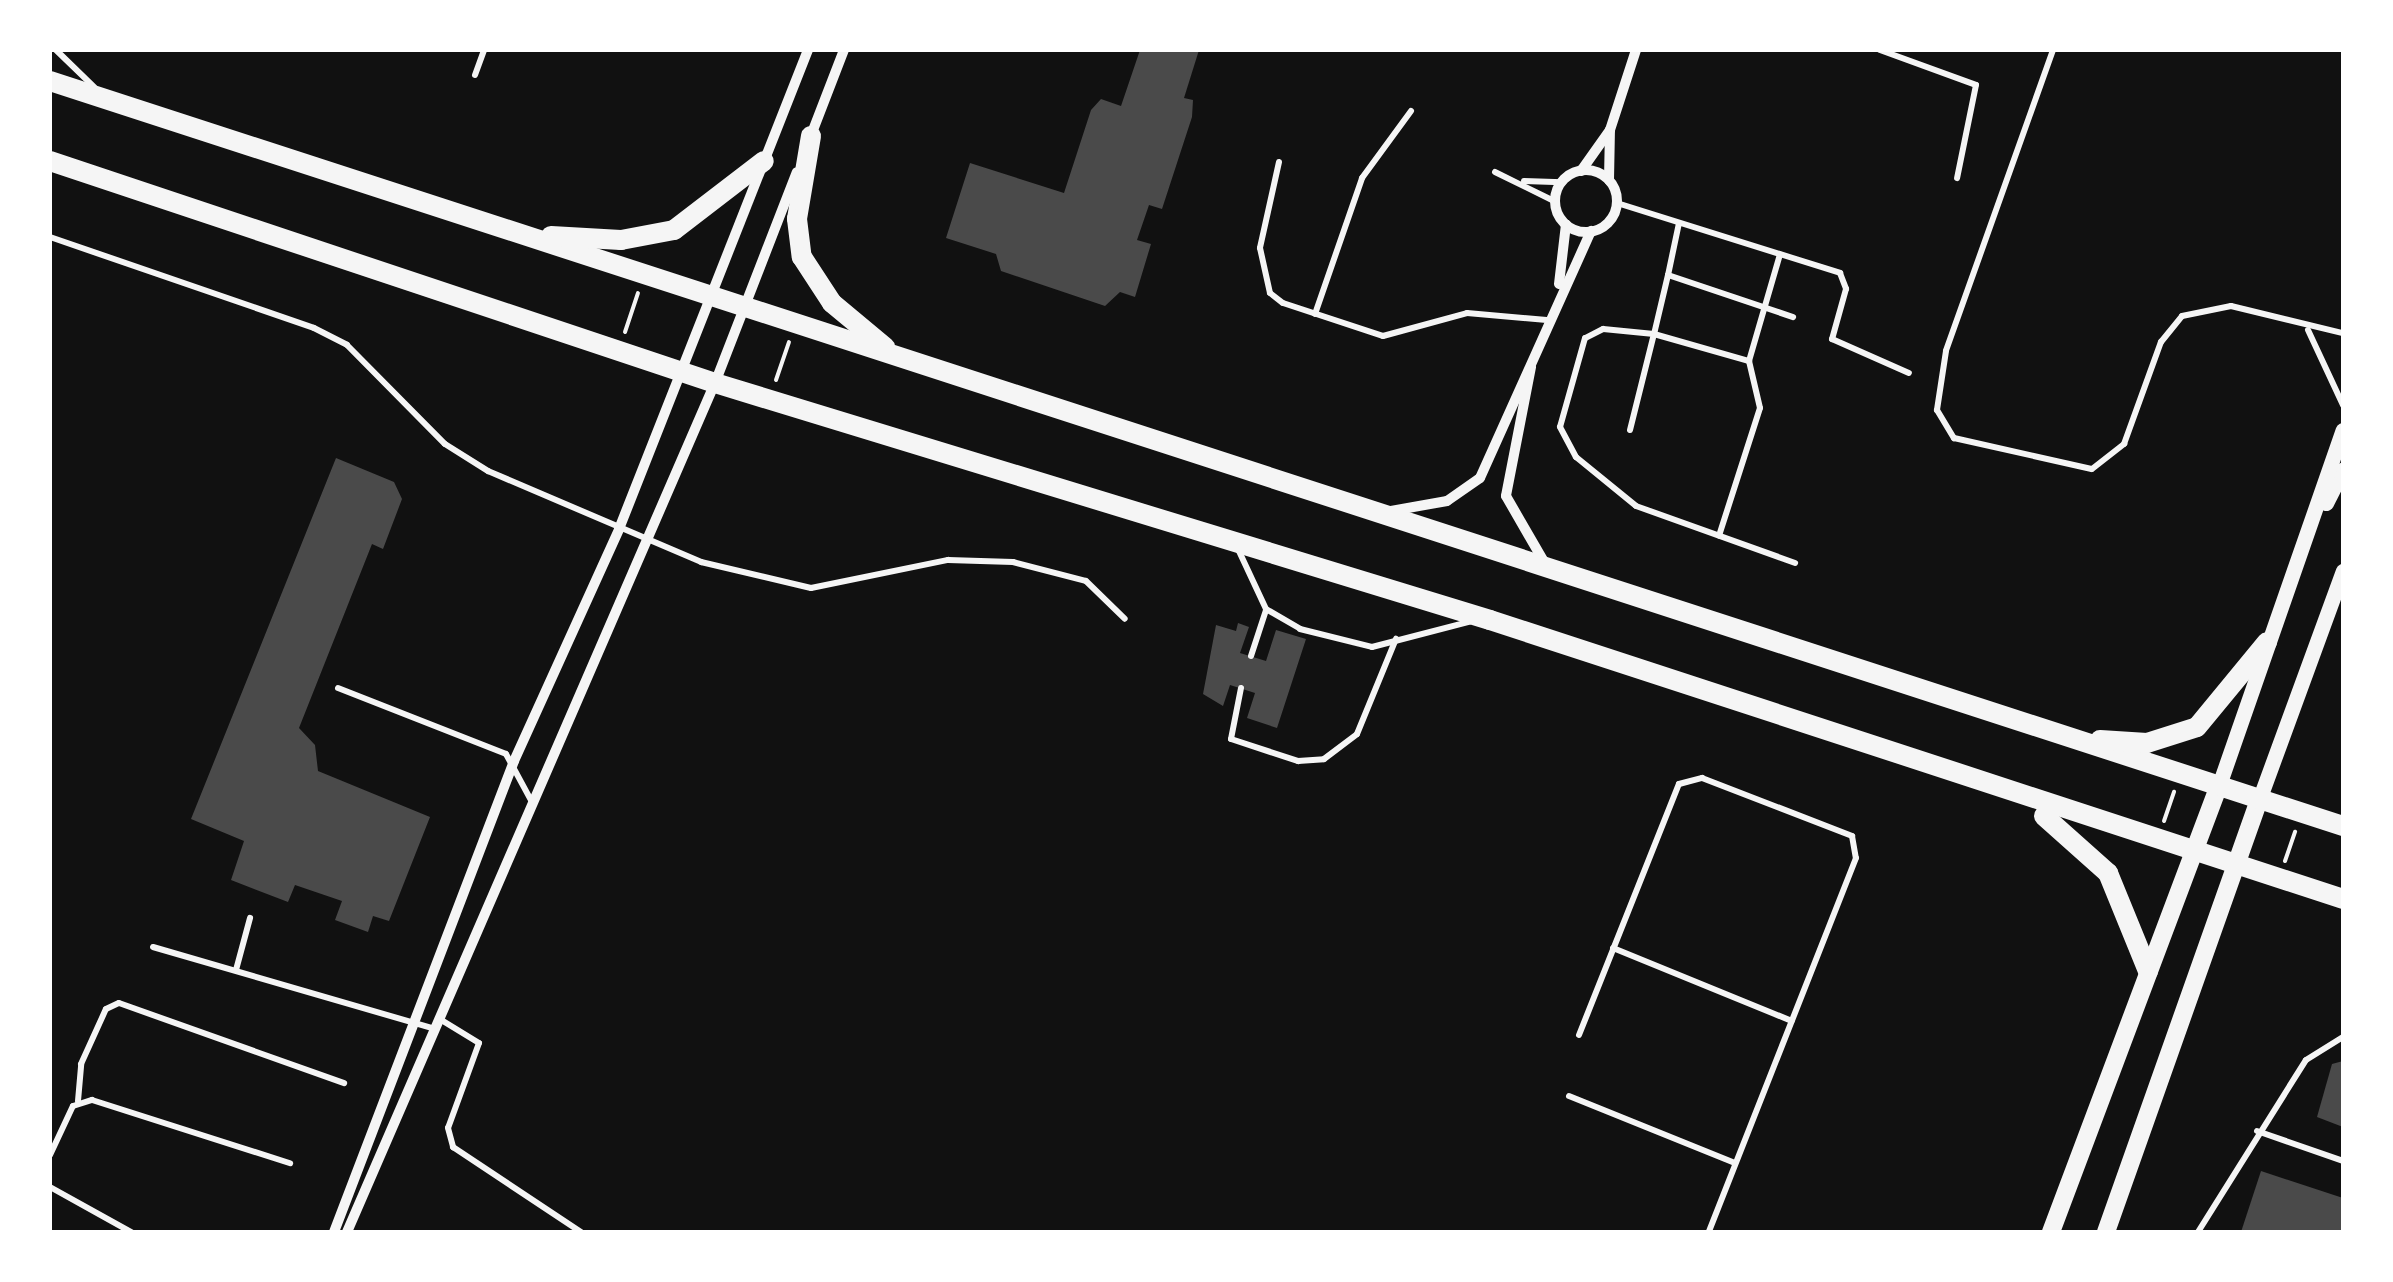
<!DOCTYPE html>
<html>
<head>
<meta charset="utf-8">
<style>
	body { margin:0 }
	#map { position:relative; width:2393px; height:1282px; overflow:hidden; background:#111; font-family:Ubuntu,sans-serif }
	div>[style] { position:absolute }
	.building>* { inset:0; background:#4a4a4a }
	.path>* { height:4px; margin:-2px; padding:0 2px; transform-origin:2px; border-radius:2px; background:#f5f5f5 }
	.service>* { height:6px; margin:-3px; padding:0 3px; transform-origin:3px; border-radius:3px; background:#f5f5f5 }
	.minor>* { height:10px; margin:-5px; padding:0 5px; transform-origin:5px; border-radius:5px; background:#f5f5f5 }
	.minor>.ring { margin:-5px; padding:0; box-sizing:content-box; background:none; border:10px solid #f5f5f5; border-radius:50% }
	.tertiary>* { height:15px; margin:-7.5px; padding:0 7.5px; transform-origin:7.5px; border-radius:7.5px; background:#f5f5f5 }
	.secondary>* { height:18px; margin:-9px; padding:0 9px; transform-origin:9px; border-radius:9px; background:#f5f5f5 }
	.primary>* { height:20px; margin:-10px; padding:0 10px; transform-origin:10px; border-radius:10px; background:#f5f5f5 }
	span { translate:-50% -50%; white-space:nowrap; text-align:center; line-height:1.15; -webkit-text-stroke:8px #fff; paint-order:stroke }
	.frame { position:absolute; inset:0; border:52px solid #fff; pointer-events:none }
</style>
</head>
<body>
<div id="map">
	<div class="building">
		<i style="clip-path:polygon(1140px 50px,1199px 50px,1184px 98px,1193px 100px,1192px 117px,1162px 209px,1149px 205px,1137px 240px,1151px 244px,1135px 297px,1120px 292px,1105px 306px,1001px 271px,996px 254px,946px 238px,970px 163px,1064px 193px,1091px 110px,1101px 99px,1121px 106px)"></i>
		<i style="clip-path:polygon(336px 458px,394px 482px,402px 499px,383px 549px,372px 544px,299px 728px,315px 745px,318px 771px,430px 817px,389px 921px,373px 916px,368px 932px,335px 920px,342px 901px,295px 885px,288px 902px,231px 880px,244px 841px,191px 819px)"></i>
		<i style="clip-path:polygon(1238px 623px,1249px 627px,1240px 653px,1266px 661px,1276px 630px,1306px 639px,1277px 728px,1247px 718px,1255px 693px,1230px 685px,1223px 706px,1203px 694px,1216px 625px,1236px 631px)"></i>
		<i style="clip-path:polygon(2343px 1061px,2343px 1127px,2317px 1117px,2332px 1064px)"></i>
		<i style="clip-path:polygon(2261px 1171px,2343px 1198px,2343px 1232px,2241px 1232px)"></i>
	</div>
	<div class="path">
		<i style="left:625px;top:332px;width:41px;rotate:-71.6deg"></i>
		<i style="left:776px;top:380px;width:40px;rotate:-71.1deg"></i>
		<i style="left:2164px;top:821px;width:31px;rotate:-71deg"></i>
		<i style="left:2285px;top:861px;width:31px;rotate:-71deg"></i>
	</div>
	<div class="service">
		<i style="left:56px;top:50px;width:53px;rotate:44.2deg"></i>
		<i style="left:1880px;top:50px;width:102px;rotate:20deg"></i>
		<i style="left:1976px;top:85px;width:95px;rotate:101.5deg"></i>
		<i style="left:2053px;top:50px;width:319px;rotate:109.6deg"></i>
		<i style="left:1946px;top:351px;width:60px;rotate:98.7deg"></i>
		<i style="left:1937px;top:410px;width:33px;rotate:59deg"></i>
		<i style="left:1954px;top:438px;width:141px;rotate:12.7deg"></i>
		<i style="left:2092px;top:469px;width:41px;rotate:-38deg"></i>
		<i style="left:2124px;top:444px;width:109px;rotate:-70.1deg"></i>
		<i style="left:2161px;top:342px;width:33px;rotate:-51deg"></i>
		<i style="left:2182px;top:316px;width:50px;rotate:-11.5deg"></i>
		<i style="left:2231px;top:306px;width:115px;rotate:13.6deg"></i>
		<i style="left:475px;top:75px;width:27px;rotate:-70deg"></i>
		<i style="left:1279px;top:162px;width:88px;rotate:102.5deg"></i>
		<i style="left:1260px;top:248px;width:46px;rotate:77.5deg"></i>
		<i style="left:1270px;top:293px;width:16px;rotate:38deg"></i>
		<i style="left:1283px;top:303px;width:105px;rotate:18.3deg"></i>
		<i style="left:1383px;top:336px;width:87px;rotate:-15.3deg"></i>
		<i style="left:1467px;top:313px;width:80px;rotate:5deg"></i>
		<i style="left:1495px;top:172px;width:68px;rotate:26.2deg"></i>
		<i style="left:1524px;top:181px;width:38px;rotate:2deg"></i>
		<i style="left:1617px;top:203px;width:234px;rotate:17.4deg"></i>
		<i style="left:1840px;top:273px;width:17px;rotate:69deg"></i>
		<i style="left:1846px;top:289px;width:52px;rotate:105.6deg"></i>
		<i style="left:1832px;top:339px;width:84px;rotate:23.8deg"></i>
		<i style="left:1679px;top:223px;width:53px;rotate:101.9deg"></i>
		<i style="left:1668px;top:275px;width:132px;rotate:18.6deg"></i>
		<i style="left:50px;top:237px;width:279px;rotate:19deg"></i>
		<i style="left:314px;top:328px;width:37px;rotate:27deg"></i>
		<i style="left:347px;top:345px;width:139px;rotate:45.3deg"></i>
		<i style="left:445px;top:444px;width:51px;rotate:32.1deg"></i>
		<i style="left:488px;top:471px;width:232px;rotate:23.1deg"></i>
		<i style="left:701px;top:562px;width:113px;rotate:13.3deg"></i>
		<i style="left:811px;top:588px;width:140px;rotate:-11.6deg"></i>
		<i style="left:948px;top:560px;width:65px;rotate:1.8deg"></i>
		<i style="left:1013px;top:562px;width:75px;rotate:14.6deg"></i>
		<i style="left:1086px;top:581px;width:54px;rotate:44.3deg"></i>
		<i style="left:1668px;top:275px;width:61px;rotate:103.3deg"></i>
		<i style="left:1654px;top:334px;width:51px;rotate:-174.4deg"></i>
		<i style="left:1603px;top:329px;width:20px;rotate:153deg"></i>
		<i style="left:1585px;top:338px;width:92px;rotate:105.7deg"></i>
		<i style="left:1560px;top:427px;width:34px;rotate:62deg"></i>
		<i style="left:1576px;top:457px;width:77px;rotate:39.2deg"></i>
		<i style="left:1636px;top:506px;width:169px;rotate:19.7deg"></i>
		<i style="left:1315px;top:314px;width:144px;rotate:-70.9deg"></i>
		<i style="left:1362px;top:178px;width:83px;rotate:-53.8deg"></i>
		<i style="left:2308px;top:330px;width:83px;rotate:65deg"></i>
		<i style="left:1749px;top:361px;width:111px;rotate:-73.8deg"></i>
		<i style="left:1630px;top:430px;width:99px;rotate:-76deg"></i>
		<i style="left:1654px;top:334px;width:99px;rotate:15.9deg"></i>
		<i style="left:1749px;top:361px;width:48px;rotate:76.8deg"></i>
		<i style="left:1760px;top:408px;width:134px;rotate:107.8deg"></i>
		<i style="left:1238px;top:549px;width:66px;rotate:65deg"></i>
		<i style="left:1266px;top:609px;width:39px;rotate:30deg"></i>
		<i style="left:1300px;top:629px;width:74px;rotate:14deg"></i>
		<i style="left:1372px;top:647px;width:100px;rotate:-14.5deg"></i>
		<i style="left:1251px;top:656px;width:48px;rotate:-71.9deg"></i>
		<i style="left:338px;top:688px;width:180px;rotate:21.4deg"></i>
		<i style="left:506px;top:754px;width:55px;rotate:61.6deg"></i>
		<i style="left:1241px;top:688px;width:52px;rotate:101.1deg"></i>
		<i style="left:1231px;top:739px;width:71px;rotate:18.2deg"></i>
		<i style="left:1298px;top:761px;width:26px;rotate:-4deg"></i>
		<i style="left:1324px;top:759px;width:41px;rotate:-37.1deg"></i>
		<i style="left:1357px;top:734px;width:103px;rotate:-67.7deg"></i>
		<i style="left:153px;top:947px;width:290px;rotate:16.2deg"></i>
		<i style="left:1613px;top:948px;width:193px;rotate:22.2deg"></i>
		<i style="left:236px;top:970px;width:54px;rotate:-74.9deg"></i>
		<i style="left:438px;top:1018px;width:48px;rotate:31.4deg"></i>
		<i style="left:479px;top:1043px;width:90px;rotate:110deg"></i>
		<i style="left:448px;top:1128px;width:20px;rotate:75deg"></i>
		<i style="left:453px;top:1147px;width:154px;rotate:33.6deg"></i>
		<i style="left:1579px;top:1035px;width:270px;rotate:-68.3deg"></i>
		<i style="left:1679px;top:784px;width:24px;rotate:-15deg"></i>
		<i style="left:1702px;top:778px;width:161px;rotate:21.1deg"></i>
		<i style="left:1852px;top:836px;width:22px;rotate:80deg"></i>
		<i style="left:1856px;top:858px;width:402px;rotate:111.5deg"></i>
		<i style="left:1569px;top:1096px;width:179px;rotate:22deg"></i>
		<i style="left:78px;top:1101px;width:37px;rotate:-85deg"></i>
		<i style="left:81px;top:1064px;width:60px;rotate:-65.6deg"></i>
		<i style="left:106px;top:1009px;width:14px;rotate:-25deg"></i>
		<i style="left:119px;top:1003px;width:239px;rotate:19.6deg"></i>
		<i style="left:2257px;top:1131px;width:91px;rotate:19.2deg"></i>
		<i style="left:50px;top:1155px;width:54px;rotate:-64.9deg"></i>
		<i style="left:73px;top:1106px;width:20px;rotate:-18deg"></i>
		<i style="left:92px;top:1100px;width:208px;rotate:17.7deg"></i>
		<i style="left:50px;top:1187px;width:93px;rotate:29.1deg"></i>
		<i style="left:2198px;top:1232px;width:203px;rotate:-57.9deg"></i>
		<i style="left:2306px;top:1060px;width:44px;rotate:-31.9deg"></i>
	</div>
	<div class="minor">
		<i style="left:810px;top:138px;width:94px;rotate:-68.9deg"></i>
		<i class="ring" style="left:1555px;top:170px;width:52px;height:52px"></i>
		<i style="left:1581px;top:171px;width:50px;rotate:-54.7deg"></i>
		<i style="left:1609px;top:180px;width:50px;rotate:-88.9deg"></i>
		<i style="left:1610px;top:130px;width:84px;rotate:-72deg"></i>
		<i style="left:1559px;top:284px;width:60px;rotate:-83.3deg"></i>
		<i style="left:1531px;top:367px;width:131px;rotate:101deg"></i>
		<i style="left:1506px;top:496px;width:74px;rotate:60deg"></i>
		<i style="left:1391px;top:511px;width:57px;rotate:-10.1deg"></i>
		<i style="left:1447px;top:501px;width:40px;rotate:-34.9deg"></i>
		<i style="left:1480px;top:478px;width:271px;rotate:-65.8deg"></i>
		<i style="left:334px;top:1232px;width:504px;rotate:-69.08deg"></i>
		<i style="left:514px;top:761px;width:255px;rotate:-65.6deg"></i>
		<i style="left:619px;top:529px;width:515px;rotate:-68.47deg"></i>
		<i style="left:347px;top:1232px;width:925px;rotate:-66.57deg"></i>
		<i style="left:715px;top:383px;width:226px;rotate:-68.8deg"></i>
	</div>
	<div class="tertiary">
		<i style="left:2326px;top:503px;width:38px;rotate:-63deg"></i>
		<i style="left:2218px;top:788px;width:379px;rotate:-70.8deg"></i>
		<i style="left:2259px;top:800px;width:244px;rotate:-69.9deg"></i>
	</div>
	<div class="secondary">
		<i style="left:2051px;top:1232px;width:474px;rotate:-69.4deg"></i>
		<i style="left:2106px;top:1232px;width:458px;rotate:-70.5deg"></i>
	</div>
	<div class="primary">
		<i style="left:50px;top:81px;width:2411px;rotate:18deg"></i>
		<i style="left:811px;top:136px;width:84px;rotate:99.6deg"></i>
		<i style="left:797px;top:219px;width:38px;rotate:83deg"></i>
		<i style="left:802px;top:257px;width:55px;rotate:56.9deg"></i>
		<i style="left:832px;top:303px;width:69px;rotate:39.7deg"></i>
		<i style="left:50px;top:161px;width:701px;rotate:18.46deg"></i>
		<i style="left:715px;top:383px;width:810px;rotate:17deg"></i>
		<i style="left:1490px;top:620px;width:897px;rotate:18.11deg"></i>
		<i style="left:551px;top:236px;width:70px;rotate:3.3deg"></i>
		<i style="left:621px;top:240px;width:54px;rotate:-10.7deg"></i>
		<i style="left:674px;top:230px;width:113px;rotate:-37.5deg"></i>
		<i style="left:2100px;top:740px;width:47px;rotate:3.7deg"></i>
		<i style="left:2147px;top:743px;width:52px;rotate:-17.7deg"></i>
		<i style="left:2197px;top:727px;width:110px;rotate:-50.5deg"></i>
		<i style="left:2044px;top:816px;width:86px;rotate:41.7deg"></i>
		<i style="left:2108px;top:873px;width:106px;rotate:67.8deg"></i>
	</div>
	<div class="frame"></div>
</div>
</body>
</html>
